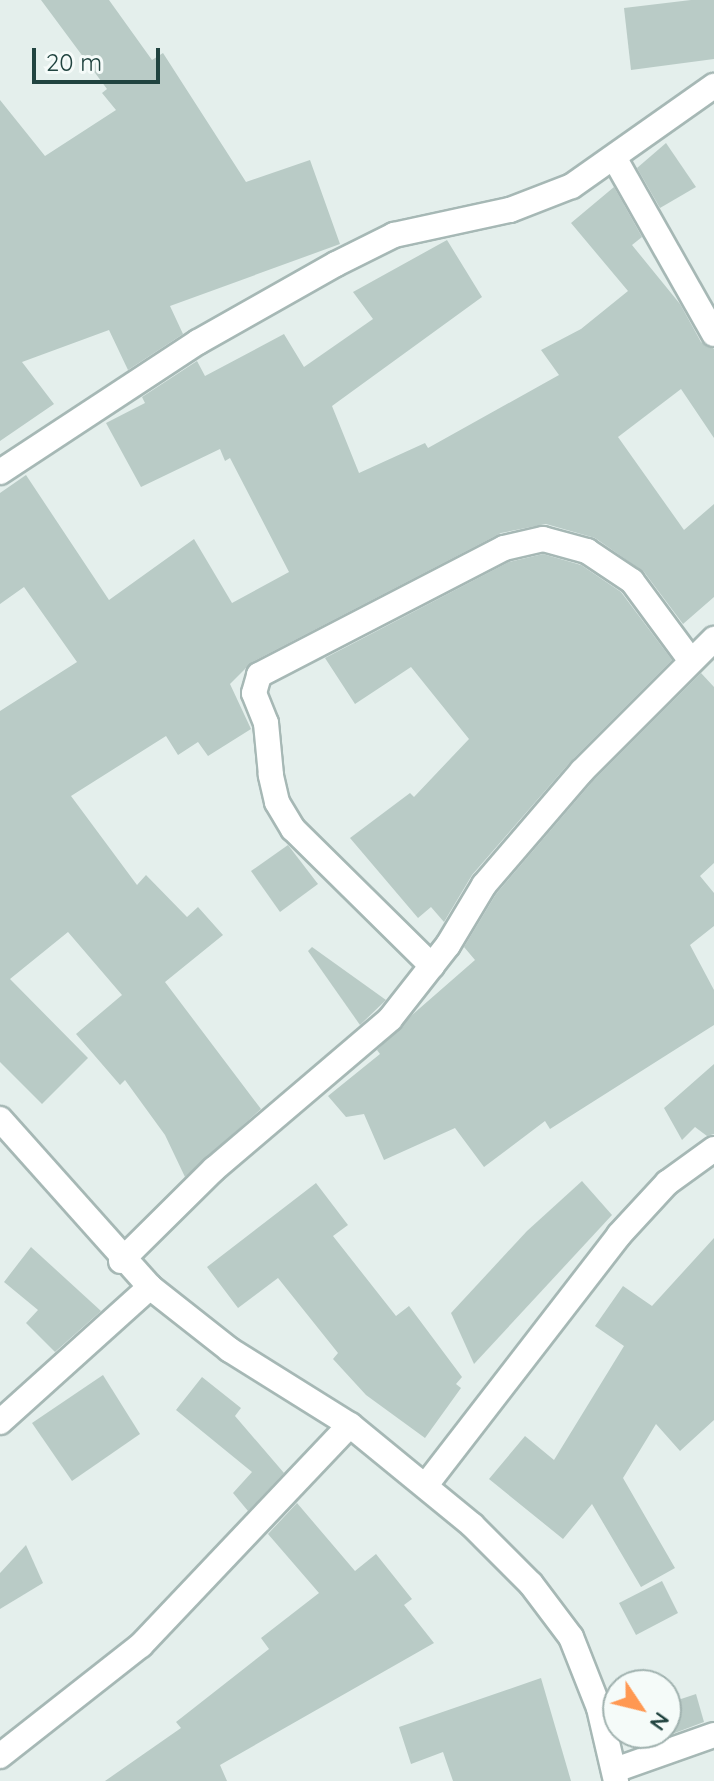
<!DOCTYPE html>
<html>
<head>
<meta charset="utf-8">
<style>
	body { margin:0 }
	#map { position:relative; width:714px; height:1781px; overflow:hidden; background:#e4efec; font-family:Quicksand,sans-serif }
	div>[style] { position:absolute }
	.building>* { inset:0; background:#b9cbc6 }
	.roads { filter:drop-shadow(2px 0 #a6b8b5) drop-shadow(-2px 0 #a6b8b5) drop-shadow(0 2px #a6b8b5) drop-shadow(0 -2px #a6b8b5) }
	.minor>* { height:24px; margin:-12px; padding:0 12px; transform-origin:12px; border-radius:12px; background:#fff }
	span { translate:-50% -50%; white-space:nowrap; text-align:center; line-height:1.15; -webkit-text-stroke:8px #f5fbf9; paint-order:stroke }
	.north { position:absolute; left:602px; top:1669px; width:80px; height:80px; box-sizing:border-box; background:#f5fbf9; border:2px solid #a0b2af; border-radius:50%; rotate:125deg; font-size:22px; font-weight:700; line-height:32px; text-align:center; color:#214440 }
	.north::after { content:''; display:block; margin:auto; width:28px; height:36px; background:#ff9852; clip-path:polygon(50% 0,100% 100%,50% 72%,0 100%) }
	.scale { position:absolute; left:32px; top:48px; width:128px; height:36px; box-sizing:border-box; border:4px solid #214440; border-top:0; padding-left:10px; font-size:24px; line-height:28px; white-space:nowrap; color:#214440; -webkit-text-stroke:6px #f5fbf9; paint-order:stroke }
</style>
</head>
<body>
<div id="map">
	<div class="building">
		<i style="clip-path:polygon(41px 0,109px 0,152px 60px,163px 53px,246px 182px,310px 160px,340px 244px,170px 306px,183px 334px,128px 370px,109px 330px,22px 362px,54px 404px,0 441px,0 100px,45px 156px,116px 110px,102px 93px,107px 89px)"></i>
		<i style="clip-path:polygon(691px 0,714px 0,714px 59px,631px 70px,624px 8px)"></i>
		<i style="clip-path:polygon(666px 143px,696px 187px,660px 208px,637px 168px)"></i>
		<i style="clip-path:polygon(614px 187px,642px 237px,632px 245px,680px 304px,701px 342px,714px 349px,714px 438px,681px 389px,618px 437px,684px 530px,714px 504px,714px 597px,683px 624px,644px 572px,595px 538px,546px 524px,501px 533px,252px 662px,230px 684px,251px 729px,208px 756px,198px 742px,178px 755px,166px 736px,71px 796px,137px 885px,146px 875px,187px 917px,198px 907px,223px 935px,165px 982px,261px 1109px,185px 1177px,165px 1135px,125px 1080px,120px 1085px,76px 1034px,122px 995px,68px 932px,10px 979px,88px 1058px,42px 1104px,0 1062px,0 711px,77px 662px,24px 587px,0 604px,0 493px,26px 475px,109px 600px,194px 539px,232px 603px,289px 572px,230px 458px,225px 461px,220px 449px,141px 487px,106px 423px,145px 403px,142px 397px,197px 361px,205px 376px,284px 334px,304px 367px,373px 319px,353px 292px,447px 240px,482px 297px,332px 406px,359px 473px,425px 443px,428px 448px,559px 375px,541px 350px,581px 329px,628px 291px,571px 223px)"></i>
		<i style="clip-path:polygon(543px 554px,581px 565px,621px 592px,672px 660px,571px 761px,472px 875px,444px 922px,431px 907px,418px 918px,350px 838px,410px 793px,414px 797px,469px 739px,411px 667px,355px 704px,325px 658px,509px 562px)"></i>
		<i style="clip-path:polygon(701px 673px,714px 687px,714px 863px,700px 876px,714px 893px,714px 926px,690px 945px,714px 990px,714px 1025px,550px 1129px,545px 1121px,484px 1167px,455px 1128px,384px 1160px,364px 1114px,346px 1117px,328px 1096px,380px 1054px,377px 1050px,412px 1015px,475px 960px,464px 947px,496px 894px,593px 781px)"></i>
		<i style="clip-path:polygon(288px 845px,318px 884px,280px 912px,251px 871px)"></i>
		<i style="clip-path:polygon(312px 947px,386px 1000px,360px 1025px,308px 951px)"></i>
		<i style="clip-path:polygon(714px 1064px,714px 1134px,707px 1136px,695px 1127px,682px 1140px,664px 1108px)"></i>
		<i style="clip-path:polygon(582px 1181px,612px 1215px,474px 1364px,451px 1313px,527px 1231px)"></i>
		<i style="clip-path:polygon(316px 1183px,348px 1225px,333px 1236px,396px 1316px,409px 1306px,462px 1377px,456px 1384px,461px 1388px,425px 1438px,366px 1395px,333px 1359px,338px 1353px,278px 1278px,238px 1308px,207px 1267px)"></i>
		<i style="clip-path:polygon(714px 1238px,714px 1420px,680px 1451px,656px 1424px,623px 1478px,675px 1568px,641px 1587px,592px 1504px,563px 1539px,489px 1479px,525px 1436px,554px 1460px,624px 1346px,595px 1326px,623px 1286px,652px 1306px)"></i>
		<i style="clip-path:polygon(31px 1247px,101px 1311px,55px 1352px,26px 1323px,38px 1310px,4px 1282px)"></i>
		<i style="clip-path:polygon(103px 1375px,140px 1434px,72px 1481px,32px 1423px)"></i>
		<i style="clip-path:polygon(202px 1377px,241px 1408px,235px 1416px,284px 1473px,248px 1511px,233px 1493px,252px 1472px,176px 1410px)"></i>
		<i style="clip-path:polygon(297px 1503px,355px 1571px,376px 1554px,412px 1599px,404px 1605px,434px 1643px,220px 1765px,227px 1781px,105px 1781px,181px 1728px,176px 1722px,269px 1649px,261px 1638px,319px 1593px,268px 1534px)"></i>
		<i style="clip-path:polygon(26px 1545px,43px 1583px,0 1609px,0 1573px)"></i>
		<i style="clip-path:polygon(662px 1581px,678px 1613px,636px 1635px,619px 1603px)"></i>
		<i style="clip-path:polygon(541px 1678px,571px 1781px,453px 1781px,443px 1752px,411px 1764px,399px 1727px)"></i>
		<i style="clip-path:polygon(696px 1694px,704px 1722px,672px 1734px,666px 1704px)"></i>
	</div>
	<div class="roads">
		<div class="minor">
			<i style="left:615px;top:159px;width:201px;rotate:60.5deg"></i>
			<i style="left:0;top:472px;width:237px;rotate:-33.3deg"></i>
			<i style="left:198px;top:342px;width:159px;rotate:-29.5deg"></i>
			<i style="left:336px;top:264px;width:65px;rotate:-26.6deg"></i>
			<i style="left:394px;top:235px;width:119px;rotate:-12.2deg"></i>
			<i style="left:510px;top:210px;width:66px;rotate:-21.2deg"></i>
			<i style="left:572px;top:186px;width:174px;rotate:-35.2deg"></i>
			<i style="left:432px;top:966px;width:195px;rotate:-135.4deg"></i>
			<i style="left:293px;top:829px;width:31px;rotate:-121deg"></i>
			<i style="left:277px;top:802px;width:28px;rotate:-103deg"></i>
			<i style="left:271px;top:775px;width:52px;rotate:-95.5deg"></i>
			<i style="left:266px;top:723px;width:32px;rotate:-112deg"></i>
			<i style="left:254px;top:693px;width:19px;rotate:-74deg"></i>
			<i style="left:259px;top:675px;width:276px;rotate:-27.4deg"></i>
			<i style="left:504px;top:548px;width:40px;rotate:-13deg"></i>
			<i style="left:543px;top:539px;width:46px;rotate:15.3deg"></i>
			<i style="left:587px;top:551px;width:54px;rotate:33.7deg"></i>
			<i style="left:632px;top:581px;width:99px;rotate:53.6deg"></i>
			<i style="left:0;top:1119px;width:225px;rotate:48.2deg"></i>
			<i style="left:150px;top:1287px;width:102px;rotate:38.2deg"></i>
			<i style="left:230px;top:1350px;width:142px;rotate:32deg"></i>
			<i style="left:350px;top:1425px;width:158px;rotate:39.3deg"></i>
			<i style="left:472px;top:1525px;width:83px;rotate:45deg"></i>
			<i style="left:531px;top:1584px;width:66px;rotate:53deg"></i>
			<i style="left:571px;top:1637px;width:76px;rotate:68.5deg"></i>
			<i style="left:599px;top:1708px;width:75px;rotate:76.9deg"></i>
			<i style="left:121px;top:1261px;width:131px;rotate:-44.7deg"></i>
			<i style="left:214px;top:1169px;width:231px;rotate:-40.4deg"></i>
			<i style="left:390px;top:1019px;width:94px;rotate:-51.9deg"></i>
			<i style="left:448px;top:945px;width:70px;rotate:-59deg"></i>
			<i style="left:484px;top:885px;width:150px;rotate:-49.3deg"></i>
			<i style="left:582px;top:771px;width:187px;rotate:-45deg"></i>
			<i style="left:0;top:1422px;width:202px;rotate:-42deg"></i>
			<i style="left:426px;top:1485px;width:316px;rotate:-52.3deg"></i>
			<i style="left:619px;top:1235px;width:71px;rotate:-47.3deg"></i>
			<i style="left:667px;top:1183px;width:58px;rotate:-35.9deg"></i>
			<i style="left:0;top:1756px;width:179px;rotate:-38.2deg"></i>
			<i style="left:141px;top:1645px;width:303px;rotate:-46.5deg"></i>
			<i style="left:615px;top:1770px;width:105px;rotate:-19.5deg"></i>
		</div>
	</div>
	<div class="north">N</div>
	<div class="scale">20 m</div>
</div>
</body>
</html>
